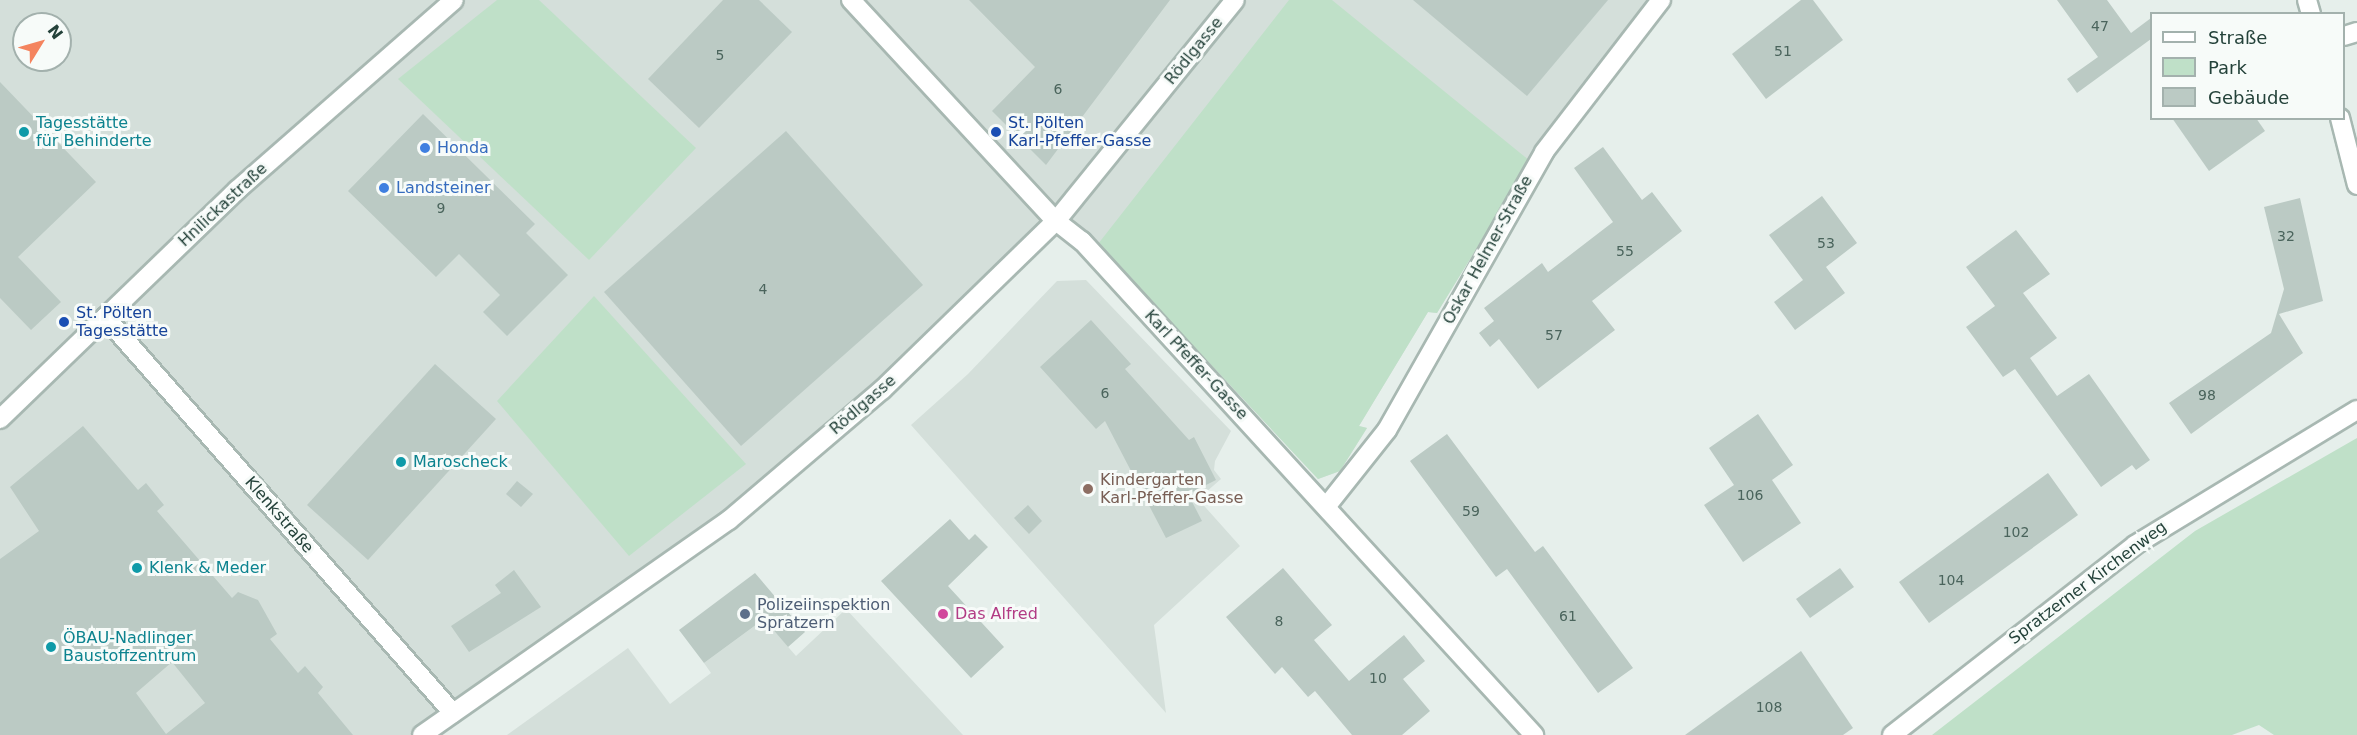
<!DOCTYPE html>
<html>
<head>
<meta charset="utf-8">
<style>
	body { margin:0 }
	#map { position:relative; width:2357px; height:735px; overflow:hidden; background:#e6efeb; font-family:"DejaVu Sans",sans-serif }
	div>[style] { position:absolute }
	.built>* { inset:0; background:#d4dfda }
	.green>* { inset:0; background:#bfe0c8 }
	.building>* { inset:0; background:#bbcac4 }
	.roads { filter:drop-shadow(2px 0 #a8b8b2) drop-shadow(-2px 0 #a8b8b2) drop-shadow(0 2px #a8b8b2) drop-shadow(0 -2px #a8b8b2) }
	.street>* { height:18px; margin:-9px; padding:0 9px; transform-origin:9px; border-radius:9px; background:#fff }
	.secondary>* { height:18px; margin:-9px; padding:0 9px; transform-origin:9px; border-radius:9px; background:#fff }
	.dots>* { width:16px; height:16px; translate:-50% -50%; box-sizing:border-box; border:3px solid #f7fbf9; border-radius:50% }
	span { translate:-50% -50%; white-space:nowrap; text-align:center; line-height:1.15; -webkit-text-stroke:6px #f7fbf9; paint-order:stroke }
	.number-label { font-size:14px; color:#4a645c }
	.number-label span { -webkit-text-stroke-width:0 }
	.street-label { font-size:16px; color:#24423a }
	.culture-label { font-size:16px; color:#0d838f }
	.left { translate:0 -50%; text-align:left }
	.transit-label { font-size:16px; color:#164399 }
	.shop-label { font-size:16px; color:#366cbe }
	.education-label { font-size:16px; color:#785e54 }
	.service-label { font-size:16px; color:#4e5e75 }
	.hotel-label { font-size:16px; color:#b23c85 }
	.legend { position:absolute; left:2150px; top:12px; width:195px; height:108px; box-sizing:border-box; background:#f7fbf9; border:2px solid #a3b1ad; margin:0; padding:8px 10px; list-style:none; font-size:18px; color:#24423a }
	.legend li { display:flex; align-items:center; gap:12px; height:30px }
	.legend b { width:30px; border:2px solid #a3b1ad }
	.north { position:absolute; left:12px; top:12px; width:60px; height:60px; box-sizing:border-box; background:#f7fbf9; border:2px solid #a3b1ad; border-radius:50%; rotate:53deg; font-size:16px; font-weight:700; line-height:24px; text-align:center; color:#24423a }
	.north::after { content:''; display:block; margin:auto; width:21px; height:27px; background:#f4845f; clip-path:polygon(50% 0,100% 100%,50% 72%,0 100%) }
</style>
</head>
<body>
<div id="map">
	<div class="built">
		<i style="clip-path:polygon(evenodd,0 0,1654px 0,1530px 161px,1437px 313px,1428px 312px,1359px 426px,1367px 428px,1340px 471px,1318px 479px,1098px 244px,1056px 213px,883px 381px,726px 517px,412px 735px,0 735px,0 0,24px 24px,60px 24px,60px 60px,24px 60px,24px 24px)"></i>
		<i style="clip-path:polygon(1086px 280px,1231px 431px,1215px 461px,1214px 470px,1221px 479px,1198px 499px,1240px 546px,1154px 625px,1166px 713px,911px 425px,968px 374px,1057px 281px)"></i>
		<i style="clip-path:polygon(846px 609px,963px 735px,507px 735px,628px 648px,670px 704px,711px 673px,704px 663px,764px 619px,796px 656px)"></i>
	</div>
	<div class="green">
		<i style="clip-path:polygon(497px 0,539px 0,696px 148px,589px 260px,398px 79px)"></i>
		<i style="clip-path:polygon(1289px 0,1332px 0,1530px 161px,1437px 313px,1428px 312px,1359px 426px,1367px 428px,1340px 471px,1318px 479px,1098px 244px)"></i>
		<i style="clip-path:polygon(594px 296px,746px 464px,629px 556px,497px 401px)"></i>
		<i style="clip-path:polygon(2357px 438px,2357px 735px,2274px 735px,2259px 725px,2232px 735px,1932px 735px,2195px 531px)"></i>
	</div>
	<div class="building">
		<i style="clip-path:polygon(723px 0,759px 0,792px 32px,699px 128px,648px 79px)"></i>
		<i style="clip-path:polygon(969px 0,1170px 0,1046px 165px,992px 111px,1035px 67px)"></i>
		<i style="clip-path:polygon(1413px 0,1608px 0,1527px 96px)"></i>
		<i style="clip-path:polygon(1801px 0,1813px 0,1843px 40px,1766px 99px,1732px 54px)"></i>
		<i style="clip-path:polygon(2057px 0,2107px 0,2131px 33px,2151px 18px,2151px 39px,2077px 93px,2067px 79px,2098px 57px)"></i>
		<i style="clip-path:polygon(0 82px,96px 182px,18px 257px,61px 302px,31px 330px,0 298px)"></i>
		<i style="clip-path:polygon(423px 114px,535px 224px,526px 233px,568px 275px,507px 336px,483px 312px,500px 295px,459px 254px,436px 277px,348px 191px)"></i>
		<i style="clip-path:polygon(2172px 118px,2256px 118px,2265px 131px,2209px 171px)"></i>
		<i style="clip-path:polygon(786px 131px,923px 285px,741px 446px,604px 292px)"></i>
		<i style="clip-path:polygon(1603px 147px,1642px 200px,1652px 192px,1682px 231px,1592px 301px,1615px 330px,1538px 389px,1499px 339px,1490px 347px,1479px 333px,1494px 321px,1484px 308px,1542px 263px,1548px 272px,1613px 222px,1574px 168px)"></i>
		<i style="clip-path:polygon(1822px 196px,1857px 243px,1826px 267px,1845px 293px,1795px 330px,1774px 302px,1803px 280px,1769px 235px)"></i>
		<i style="clip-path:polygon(2300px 198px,2323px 301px,2279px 314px,2303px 353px,2191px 434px,2169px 403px,2271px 333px,2284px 289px,2264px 207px)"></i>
		<i style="clip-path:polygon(2016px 230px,2050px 274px,2023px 293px,2057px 338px,2030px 358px,2057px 396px,2089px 374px,2150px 460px,2136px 470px,2132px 465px,2101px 487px,2015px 369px,2003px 377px,1966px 327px,1995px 306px,1966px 267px)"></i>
		<i style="clip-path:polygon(1091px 320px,1131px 364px,1125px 369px,1189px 440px,1194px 437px,1216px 480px,1188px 494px,1202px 521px,1166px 538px,1105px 421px,1096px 429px,1040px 367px)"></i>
		<i style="clip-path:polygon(435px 364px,496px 419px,368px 560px,307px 505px)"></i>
		<i style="clip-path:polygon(1758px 414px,1793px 465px,1772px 480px,1801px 523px,1743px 562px,1704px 505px,1734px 485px,1709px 448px)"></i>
		<i style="clip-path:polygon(evenodd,83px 426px,138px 490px,146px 483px,164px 505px,157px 511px,232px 598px,238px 592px,258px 600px,277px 634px,270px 639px,298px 673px,305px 666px,323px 687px,318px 693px,353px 735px,0 735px,0 559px,39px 531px,10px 487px,83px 426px,172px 662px,205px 703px,166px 734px,136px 693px,172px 662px)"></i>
		<i style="clip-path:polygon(1447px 434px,1535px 552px,1543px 546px,1633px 668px,1598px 693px,1507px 569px,1496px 577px,1410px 461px)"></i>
		<i style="clip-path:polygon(2048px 473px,2078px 515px,1929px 623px,1899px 582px)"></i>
		<i style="clip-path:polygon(517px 481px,533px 494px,521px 507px,506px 494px)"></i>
		<i style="clip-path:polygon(1028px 505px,1042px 521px,1029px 534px,1014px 518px)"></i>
		<i style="clip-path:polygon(950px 519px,969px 540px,975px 534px,988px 547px,948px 586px,1004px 647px,971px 678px,881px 581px)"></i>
		<i style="clip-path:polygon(1283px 568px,1332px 625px,1314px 640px,1349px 681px,1404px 635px,1425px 661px,1403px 679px,1430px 711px,1402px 735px,1352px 735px,1315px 691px,1308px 697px,1282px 667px,1275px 674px,1226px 617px)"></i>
		<i style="clip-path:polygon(1840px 568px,1854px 587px,1810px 618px,1796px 599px)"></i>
		<i style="clip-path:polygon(514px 570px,541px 607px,469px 652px,451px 626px,501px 593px,495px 585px)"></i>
		<i style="clip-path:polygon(755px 573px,805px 632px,788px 647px,764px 619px,704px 663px,679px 630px)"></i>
		<i style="clip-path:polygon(1801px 651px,1853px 728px,1843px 735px,1685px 735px)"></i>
	</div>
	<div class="roads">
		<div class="street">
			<i style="left:851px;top:0;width:301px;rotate:47.2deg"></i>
			<i style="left:1056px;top:221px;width:33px;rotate:38deg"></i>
			<i style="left:1082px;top:241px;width:670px;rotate:47.54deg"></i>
			<i style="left:2344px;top:36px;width:14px;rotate:-17deg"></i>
			<i style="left:105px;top:317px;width:527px;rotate:48.69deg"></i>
			<i style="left:0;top:419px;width:330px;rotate:-44deg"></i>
			<i style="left:237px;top:190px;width:288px;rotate:-41.2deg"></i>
			<i style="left:1326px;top:507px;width:98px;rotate:-51.6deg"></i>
			<i style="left:1387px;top:430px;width:319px;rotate:-60.5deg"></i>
			<i style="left:1544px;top:152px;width:192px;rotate:-52.4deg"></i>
			<i style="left:422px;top:735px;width:375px;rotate:-35deg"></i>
			<i style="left:729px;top:520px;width:201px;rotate:-40.4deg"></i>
			<i style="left:882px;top:390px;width:243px;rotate:-44.2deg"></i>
			<i style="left:1056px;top:221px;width:284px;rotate:-51deg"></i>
			<i style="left:1892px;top:735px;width:308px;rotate:-38deg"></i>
			<i style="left:2135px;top:545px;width:260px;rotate:-31.3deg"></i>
		</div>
		<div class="secondary">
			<i style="left:2307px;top:0;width:15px;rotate:74deg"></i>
			<i style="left:2340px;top:118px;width:69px;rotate:75.8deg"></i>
		</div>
	</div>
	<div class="dots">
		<i style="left:24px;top:132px;background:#0f9aa8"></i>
		<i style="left:996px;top:132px;background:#1a4fb4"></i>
		<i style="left:425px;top:148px;background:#3f7fe0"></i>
		<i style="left:384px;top:188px;background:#3f7fe0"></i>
		<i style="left:64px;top:322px;background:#1a4fb4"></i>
		<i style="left:401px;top:462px;background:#0f9aa8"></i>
		<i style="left:1088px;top:489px;background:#8d6e63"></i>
		<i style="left:137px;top:568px;background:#0f9aa8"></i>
		<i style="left:745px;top:614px;background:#5c6f8a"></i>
		<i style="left:943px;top:614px;background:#d1479c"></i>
		<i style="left:51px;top:647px;background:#0f9aa8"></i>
	</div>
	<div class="number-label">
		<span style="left:2100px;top:26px">47</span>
		<span style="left:1783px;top:51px">51</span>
		<span style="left:720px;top:55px">5</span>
		<span style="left:1058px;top:89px">6</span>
		<span style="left:441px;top:208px">9</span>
		<span style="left:2286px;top:236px">32</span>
		<span style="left:1826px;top:243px">53</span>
		<span style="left:1625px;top:251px">55</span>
		<span style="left:763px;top:289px">4</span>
		<span style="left:1554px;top:335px">57</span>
		<span style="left:1105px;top:393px">6</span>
		<span style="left:2207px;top:395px">98</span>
		<span style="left:1750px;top:495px">106</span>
		<span style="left:1471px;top:511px">59</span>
		<span style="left:2016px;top:532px">102</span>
		<span style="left:1951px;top:580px">104</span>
		<span style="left:1568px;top:616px">61</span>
		<span style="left:1279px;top:621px">8</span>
		<span style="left:1378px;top:678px">10</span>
		<span style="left:1769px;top:707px">108</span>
	</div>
	<div class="street-label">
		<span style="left:1194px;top:51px;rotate:-51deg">Rödlgasse</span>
		<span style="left:223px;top:205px;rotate:-43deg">Hnilickastraße</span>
		<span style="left:1488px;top:250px;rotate:-61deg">Oskar Helmer-Straße</span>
		<span style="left:1196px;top:365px;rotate:47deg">Karl Pfeffer-Gasse</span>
		<span style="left:863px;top:405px;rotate:-41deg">Rödlgasse</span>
		<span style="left:279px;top:515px;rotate:49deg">Klenkstraße</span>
		<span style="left:2088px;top:583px;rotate:-37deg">Spratzerner Kirchenweg</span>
	</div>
	<div class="culture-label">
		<span class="left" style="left:36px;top:132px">Tagesstätte<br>für Behinderte</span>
		<span class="left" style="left:413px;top:462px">Maroscheck</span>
		<span class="left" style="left:149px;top:568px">Klenk &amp; Meder</span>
		<span class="left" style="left:63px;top:647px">ÖBAU-Nadlinger<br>Baustoffzentrum</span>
	</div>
	<div class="transit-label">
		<span class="left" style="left:1008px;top:132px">St. Pölten<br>Karl-Pfeffer-Gasse</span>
		<span class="left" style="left:76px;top:322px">St. Pölten<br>Tagesstätte</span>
	</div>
	<div class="shop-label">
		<span class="left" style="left:437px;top:148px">Honda</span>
		<span class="left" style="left:396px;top:188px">Landsteiner</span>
	</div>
	<div class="education-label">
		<span class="left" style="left:1100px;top:489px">Kindergarten<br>Karl-Pfeffer-Gasse</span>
	</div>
	<div class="service-label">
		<span class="left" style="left:757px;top:614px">Polizeiinspektion<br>Spratzern</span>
	</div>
	<div class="hotel-label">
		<span class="left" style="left:955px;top:614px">Das Alfred</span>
	</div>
	<ul class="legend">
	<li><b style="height:8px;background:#fff"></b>Straße</li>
	<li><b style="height:16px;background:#bfe0c8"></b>Park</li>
	<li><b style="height:16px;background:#bbcac4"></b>Gebäude</li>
	</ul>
	<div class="north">N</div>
</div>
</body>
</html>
